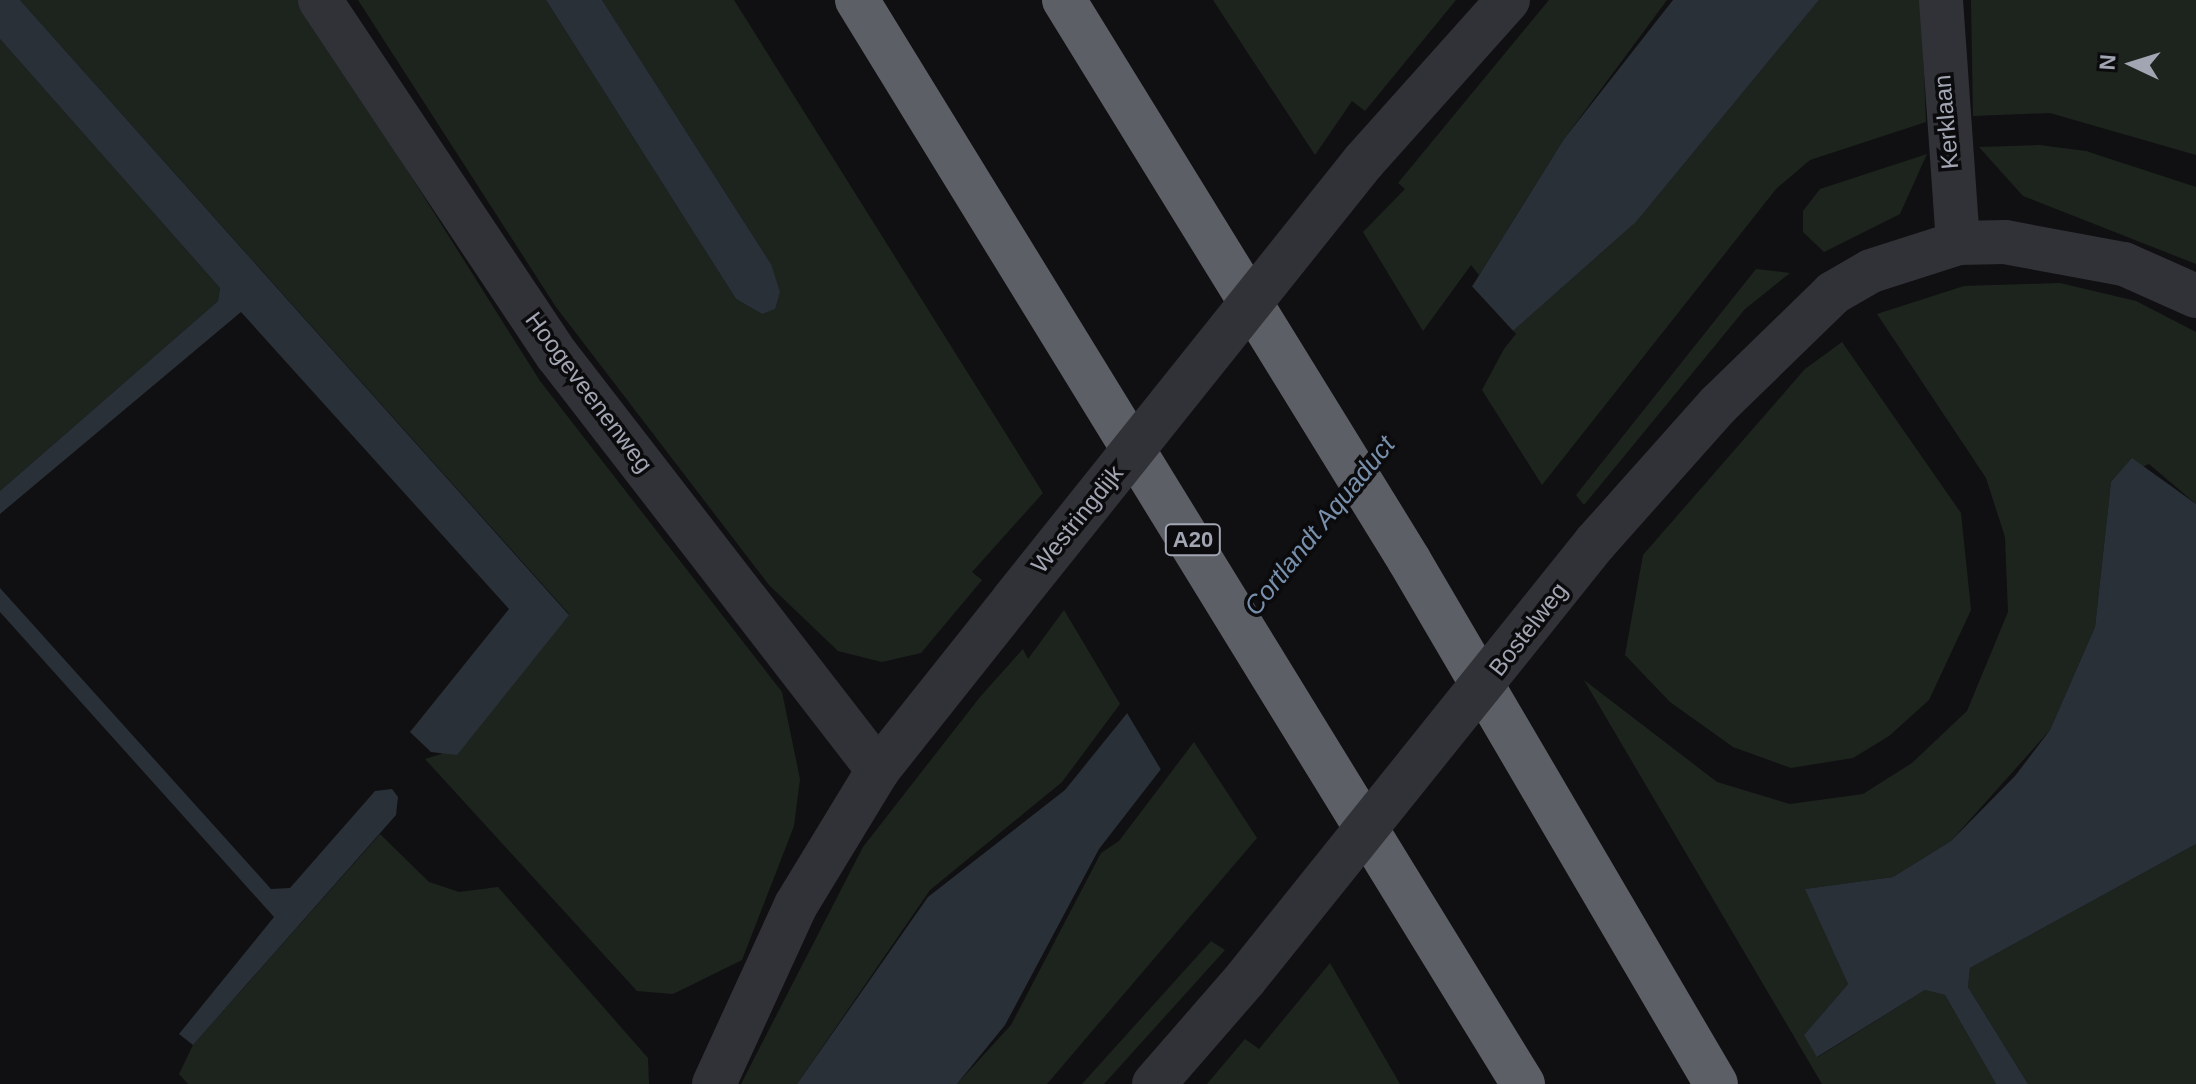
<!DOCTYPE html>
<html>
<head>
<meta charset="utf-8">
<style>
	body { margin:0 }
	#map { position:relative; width:2196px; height:1084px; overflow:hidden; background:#101012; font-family:Helvetica,sans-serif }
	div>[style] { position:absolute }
	.green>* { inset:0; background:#1d241e }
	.water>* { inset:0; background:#293037 }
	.pier>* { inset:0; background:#101012 }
	.minor>* { height:44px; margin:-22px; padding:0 22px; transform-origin:22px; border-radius:22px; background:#313237 }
	.highway>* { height:44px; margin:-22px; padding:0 22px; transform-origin:22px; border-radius:22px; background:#5d5f67 }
	.minor-bridge>* { height:44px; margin:-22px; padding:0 22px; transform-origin:22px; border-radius:22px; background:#313237 }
	span { translate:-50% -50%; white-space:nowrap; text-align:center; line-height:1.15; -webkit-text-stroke:7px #0b0b0d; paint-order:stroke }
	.shield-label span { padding:2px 6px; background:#0b0b0d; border:2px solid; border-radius:6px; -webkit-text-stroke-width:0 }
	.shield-label { font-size:22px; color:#a2a5b2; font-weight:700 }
	.street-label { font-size:24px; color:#a2a5b2 }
	.water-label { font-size:26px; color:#7990ad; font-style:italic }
	.north { position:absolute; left:2092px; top:24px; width:80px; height:80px; -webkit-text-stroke:6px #0b0b0d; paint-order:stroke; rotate:274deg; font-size:22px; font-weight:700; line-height:32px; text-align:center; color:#a2a5b2 }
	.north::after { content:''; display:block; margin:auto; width:28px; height:36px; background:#a2a5b2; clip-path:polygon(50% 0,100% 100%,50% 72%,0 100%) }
</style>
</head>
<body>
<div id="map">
	<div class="green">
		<i style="clip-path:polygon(20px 0,300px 0,540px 381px,782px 692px,800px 779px,794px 826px,742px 960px,673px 994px,637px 991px,425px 759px,441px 754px,569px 614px)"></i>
		<i style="clip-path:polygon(358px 0,546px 0,736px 299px,762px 314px,771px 264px,602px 0,734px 0,1043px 493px,972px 572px,982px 580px,921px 653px,882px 662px,838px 651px,769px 585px,556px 307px)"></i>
		<i style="clip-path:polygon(1213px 0,1456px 0,1365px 111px,1352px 101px,1315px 155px)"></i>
		<i style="clip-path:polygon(1549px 0,1667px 0,1564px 139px,1479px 275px,1471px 265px,1423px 331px,1363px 232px,1405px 189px,1398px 183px)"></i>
		<i style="clip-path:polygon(1819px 0,1921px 0,1926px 122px,1810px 160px,1776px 189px,1542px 485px,1482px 390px,1514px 330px,1636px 222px)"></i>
		<i style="clip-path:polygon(1971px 0,2196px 0,2196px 155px,2050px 113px,1973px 116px)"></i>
		<i style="clip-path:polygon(0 39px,220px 288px,218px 301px,0 491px)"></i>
		<i style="clip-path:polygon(2039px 145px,2086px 151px,2196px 187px,2196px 264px,2023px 196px,1979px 147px)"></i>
		<i style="clip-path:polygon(1927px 154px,1900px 214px,1824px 252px,1803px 232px,1803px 211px,1820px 189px)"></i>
		<i style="clip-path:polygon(1756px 269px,1790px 273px,1745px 309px,1584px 505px,1576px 495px)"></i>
		<i style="clip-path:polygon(2060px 283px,2136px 301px,2196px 332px,2196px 504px,2149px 464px,2111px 482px,2095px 627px,2050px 730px,1951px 841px,1893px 877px,1806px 889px,1848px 984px,1804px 1035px,1818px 1057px,1925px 990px,1945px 995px,1996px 1084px,1822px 1084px,1584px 680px,1717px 782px,1790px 804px,1863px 794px,1912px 763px,1967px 711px,2008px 612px,2005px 537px,1986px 478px,1877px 314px,1964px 286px)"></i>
		<i style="clip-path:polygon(1842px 342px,1961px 513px,1971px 610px,1929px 700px,1889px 736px,1853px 758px,1791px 768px,1733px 747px,1670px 702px,1625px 655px,1643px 555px,1805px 369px)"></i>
		<i style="clip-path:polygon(1064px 610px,1120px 704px,1062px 782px,930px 890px,797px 1084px,741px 1084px,863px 847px,980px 697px,1023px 649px,1028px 659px)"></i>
		<i style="clip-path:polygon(1194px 742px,1257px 838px,1047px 1084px,957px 1084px,1011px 1025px,1101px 853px,1119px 841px)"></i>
		<i style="clip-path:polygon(380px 834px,429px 882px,459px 892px,498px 887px,648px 1058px,649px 1084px,188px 1084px,179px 1074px,193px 1045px)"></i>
		<i style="clip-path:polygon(2196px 844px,2196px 1084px,2028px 1084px,1968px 987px,1970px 968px)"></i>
		<i style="clip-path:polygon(1211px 941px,1225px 950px,1104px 1084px,1082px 1084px)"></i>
		<i style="clip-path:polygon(1330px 963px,1400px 1084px,1207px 1084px,1245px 1039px,1259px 1049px)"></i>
	</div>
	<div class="water">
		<i style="clip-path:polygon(0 0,20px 0,569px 615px,457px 755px,431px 752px,410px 732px,509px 609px,241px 312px,0 514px,0 491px,218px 301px,220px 288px,0 39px)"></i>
		<i style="clip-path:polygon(546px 0,602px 0,771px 264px,780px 292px,775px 309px,762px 314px,736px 299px)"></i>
		<i style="clip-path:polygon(1673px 0,1819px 0,1636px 222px,1514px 330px,1161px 769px,1099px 849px,1005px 1025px,957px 1084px,797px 1084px,928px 897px,1065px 790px,1473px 285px,1564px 139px)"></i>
		<i style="clip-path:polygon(2132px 458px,2196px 504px,2196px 844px,1970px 968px,1968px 987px,2028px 1084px,1996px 1084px,1945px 995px,1925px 990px,1817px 1057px,1804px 1035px,1848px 984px,1805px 889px,1893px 877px,1951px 841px,2015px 776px,2050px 730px,2095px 627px,2111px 482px)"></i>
		<i style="clip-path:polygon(0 588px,271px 889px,290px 888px,375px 791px,392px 789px,398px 797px,396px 815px,193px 1045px,179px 1034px,274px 917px,0 612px)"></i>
	</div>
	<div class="pier">
		<i style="clip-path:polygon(1469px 283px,1516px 334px,1163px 773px,1124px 708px)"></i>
	</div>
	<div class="minor">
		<i style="left:320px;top:0;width:427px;rotate:56.3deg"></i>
		<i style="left:557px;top:355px;width:525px;rotate:52.28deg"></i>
		<i style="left:1941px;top:0;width:244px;rotate:86deg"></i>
		<i style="left:1364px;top:161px;width:216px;rotate:-48.2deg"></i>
		<i style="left:1595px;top:543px;width:185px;rotate:-48.3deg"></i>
		<i style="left:1718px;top:405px;width:161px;rotate:-44.2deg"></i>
		<i style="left:1833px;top:293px;width:44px;rotate:-30.1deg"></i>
		<i style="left:1871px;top:271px;width:91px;rotate:-17.8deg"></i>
		<i style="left:1958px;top:243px;width:47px;rotate:-1.2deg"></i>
		<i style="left:2005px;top:242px;width:121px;rotate:10.5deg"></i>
		<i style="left:2124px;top:264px;width:79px;rotate:24deg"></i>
		<i style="left:714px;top:1084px;width:197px;rotate:-65.4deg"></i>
		<i style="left:796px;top:905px;width:158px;rotate:-58.7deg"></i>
		<i style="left:878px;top:770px;width:217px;rotate:-51.5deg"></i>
		<i style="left:1154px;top:1084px;width:140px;rotate:-49deg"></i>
	</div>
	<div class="highway">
		<i style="left:857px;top:0;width:1272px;rotate:58.43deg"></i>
		<i style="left:1064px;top:0;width:658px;rotate:58.36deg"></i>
		<i style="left:1409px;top:560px;width:607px;rotate:59.63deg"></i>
	</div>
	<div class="minor-bridge">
		<i style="left:1013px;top:600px;width:562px;rotate:-51.36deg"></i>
		<i style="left:1246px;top:978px;width:558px;rotate:-51.26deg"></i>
	</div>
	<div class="shield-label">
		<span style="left:1193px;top:540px">A20</span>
	</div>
	<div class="street-label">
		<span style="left:1946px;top:122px;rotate:-95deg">Kerklaan</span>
		<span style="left:589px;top:392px;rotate:53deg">Hoogeveenenweg</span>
		<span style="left:1077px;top:519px;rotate:-51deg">Westringdijk</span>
		<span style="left:1528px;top:629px;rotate:-52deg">Bostelweg</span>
	</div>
	<div class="water-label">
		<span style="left:1320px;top:526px;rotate:-51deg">Cortlandt Aquaduct</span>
	</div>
	<div class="north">N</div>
</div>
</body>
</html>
